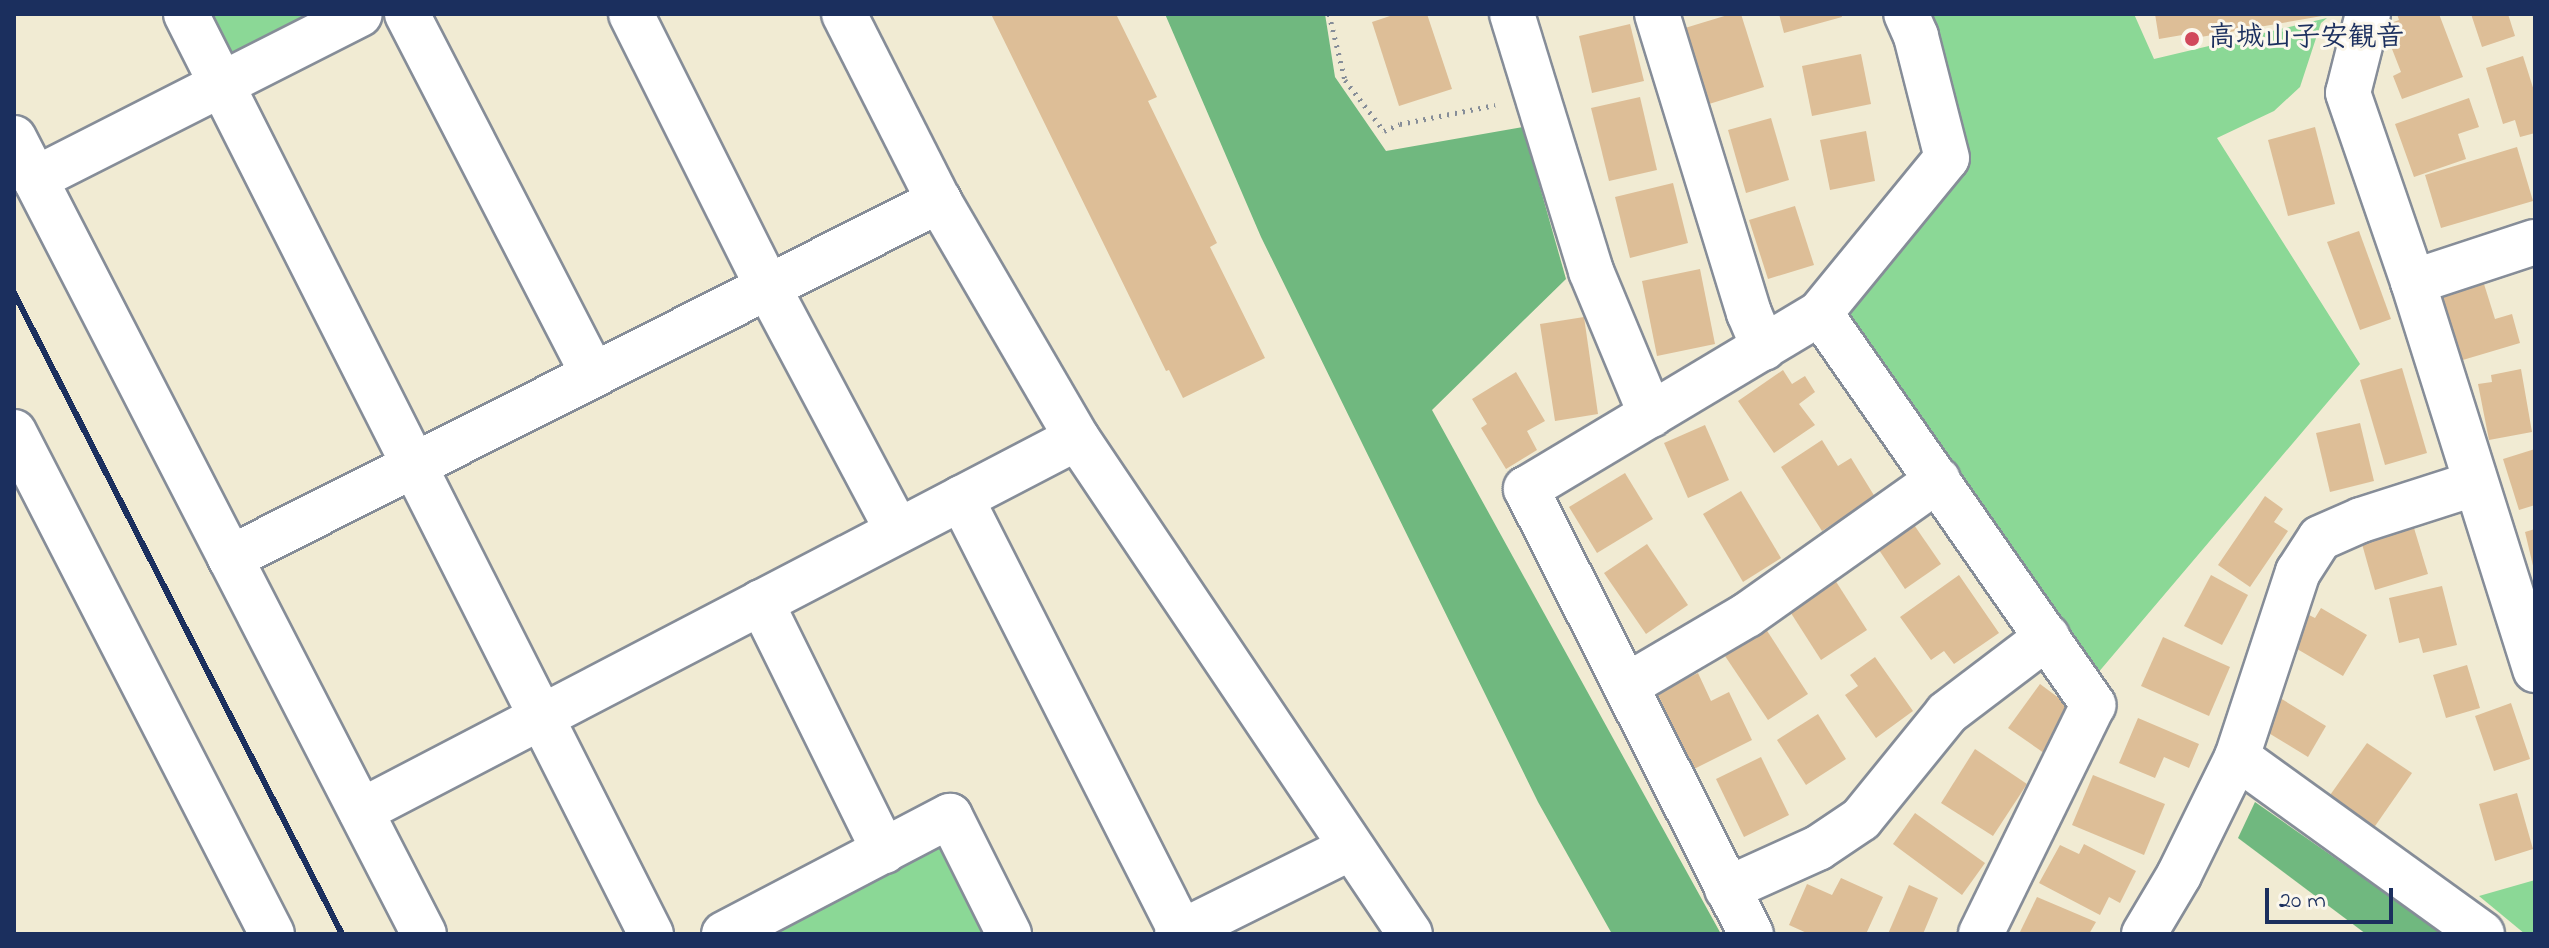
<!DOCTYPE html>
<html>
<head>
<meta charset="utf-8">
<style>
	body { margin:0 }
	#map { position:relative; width:2549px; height:948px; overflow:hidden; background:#f1ebd3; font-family:"Indie Flower","Klee One",sans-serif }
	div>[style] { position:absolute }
	.green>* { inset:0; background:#8bd896 }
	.forest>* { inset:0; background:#70b87f }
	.building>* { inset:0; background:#ddbe97 }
	.path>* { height:5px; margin-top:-2.5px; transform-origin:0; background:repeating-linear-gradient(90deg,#868d98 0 2px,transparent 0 8px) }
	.roads { filter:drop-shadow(2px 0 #868d98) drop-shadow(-2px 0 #868d98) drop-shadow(0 2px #868d98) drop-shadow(0 -2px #868d98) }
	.minor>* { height:44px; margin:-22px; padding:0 22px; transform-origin:22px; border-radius:22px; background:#fff }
	.rail>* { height:6px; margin:-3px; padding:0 3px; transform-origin:3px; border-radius:3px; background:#1b2f5e }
	.dots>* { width:22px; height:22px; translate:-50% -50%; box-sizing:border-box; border:4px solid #fbf7ec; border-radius:50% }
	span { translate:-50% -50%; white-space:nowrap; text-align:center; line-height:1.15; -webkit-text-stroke:6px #fbf7ec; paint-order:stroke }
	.poi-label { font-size:28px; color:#1b2f5e; font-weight:700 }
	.left { translate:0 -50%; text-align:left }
	.frame { position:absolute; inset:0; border:16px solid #1b2f5e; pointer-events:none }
	.scale { position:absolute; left:2265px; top:888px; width:128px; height:36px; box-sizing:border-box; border:4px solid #1b2f5e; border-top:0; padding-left:10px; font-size:24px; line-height:28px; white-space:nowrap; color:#1b2f5e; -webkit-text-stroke:6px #fbf7ec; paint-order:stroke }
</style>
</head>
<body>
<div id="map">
	<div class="green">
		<i style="clip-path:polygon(200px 14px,318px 14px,233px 57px)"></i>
		<i style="clip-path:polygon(1925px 14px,2134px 14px,2154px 59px,2327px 18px,2321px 23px,2300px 87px,2274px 111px,2217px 138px,2360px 364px,2097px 674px,1837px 310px,1962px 155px)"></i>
		<i style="clip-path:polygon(929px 840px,950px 846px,996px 934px,752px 934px)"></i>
		<i style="clip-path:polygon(2535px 880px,2535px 934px,2525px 934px,2479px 896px)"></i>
	</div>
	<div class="forest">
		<i style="clip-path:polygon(1165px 14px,1325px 14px,1335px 77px,1386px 151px,1523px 127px,1566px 279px,1432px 410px,1721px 934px,1612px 934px,1538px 802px,1261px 237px)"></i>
		<i style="clip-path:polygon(2255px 802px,2444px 934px,2366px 934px,2238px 838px)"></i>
	</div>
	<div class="building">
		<i style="clip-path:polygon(991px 14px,1116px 14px,1157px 97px,1148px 101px,1217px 243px,1210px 247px,1265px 358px,1183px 398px,1169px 370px,1166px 371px)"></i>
		<i style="clip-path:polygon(1396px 14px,1427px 14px,1452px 89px,1399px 106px,1372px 22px)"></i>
		<i style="clip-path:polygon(1731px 14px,1741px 14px,1764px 87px,1709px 104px,1685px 28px)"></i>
		<i style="clip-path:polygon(1779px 14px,1841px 14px,1842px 17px,1784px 33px)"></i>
		<i style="clip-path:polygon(2155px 14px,2322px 14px,2322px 16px,2189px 39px,2188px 34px,2159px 39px)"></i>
		<i style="clip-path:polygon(2397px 14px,2439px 14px,2463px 77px,2402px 99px,2393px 76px,2401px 72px,2383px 26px,2399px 20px)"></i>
		<i style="clip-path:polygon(2471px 14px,2508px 14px,2515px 36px,2482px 47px)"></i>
		<i style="clip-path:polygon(1630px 24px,1644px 81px,1592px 93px,1579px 36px)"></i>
		<i style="clip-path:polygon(1861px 54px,1871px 104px,1812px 116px,1802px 66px)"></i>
		<i style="clip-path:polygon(2523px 56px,2535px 94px,2535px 133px,2520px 137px,2515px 120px,2503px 124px,2486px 68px)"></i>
		<i style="clip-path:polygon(1640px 97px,1657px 170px,1609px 181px,1591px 108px)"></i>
		<i style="clip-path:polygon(2469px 98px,2479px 127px,2458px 134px,2466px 159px,2414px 177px,2395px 124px)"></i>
		<i style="clip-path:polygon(1771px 118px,1789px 180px,1746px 193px,1728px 130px)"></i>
		<i style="clip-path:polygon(2315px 127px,2335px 204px,2288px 216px,2268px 140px)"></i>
		<i style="clip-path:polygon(1866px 131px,1875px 181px,1830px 190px,1820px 140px)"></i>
		<i style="clip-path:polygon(2517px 147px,2533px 201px,2441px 228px,2425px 175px)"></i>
		<i style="clip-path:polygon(1673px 183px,1688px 243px,1630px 258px,1615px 197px)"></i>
		<i style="clip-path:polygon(1795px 206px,1814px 265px,1768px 279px,1749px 220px)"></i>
		<i style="clip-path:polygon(2359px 231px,2391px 319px,2360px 330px,2327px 242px)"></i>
		<i style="clip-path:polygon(1700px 269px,1715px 344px,1657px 356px,1642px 281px)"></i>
		<i style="clip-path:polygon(2484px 284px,2495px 319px,2512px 314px,2520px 343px,2456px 362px,2437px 297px)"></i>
		<i style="clip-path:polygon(1584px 317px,1598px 414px,1555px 421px,1540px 324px)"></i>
		<i style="clip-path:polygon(2402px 368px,2427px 453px,2385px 465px,2360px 380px)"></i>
		<i style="clip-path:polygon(2521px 369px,2532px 432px,2489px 440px,2478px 384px,2492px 382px,2491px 375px)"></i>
		<i style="clip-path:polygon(1783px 370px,1792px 384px,1805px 376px,1815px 392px,1799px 404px,1815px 425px,1774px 453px,1738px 401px)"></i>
		<i style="clip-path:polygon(1516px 372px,1545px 421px,1527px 431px,1537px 450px,1506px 469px,1481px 428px,1487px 424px,1472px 399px)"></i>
		<i style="clip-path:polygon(2360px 423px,2374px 481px,2330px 492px,2316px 433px)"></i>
		<i style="clip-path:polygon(1705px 425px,1729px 480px,1688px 498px,1664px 443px)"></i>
		<i style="clip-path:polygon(1822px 440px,1838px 466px,1851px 458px,1875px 497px,1822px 531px,1781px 467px)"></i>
		<i style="clip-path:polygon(2535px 449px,2535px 505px,2519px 510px,2503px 459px)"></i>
		<i style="clip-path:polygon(1625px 473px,1653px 519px,1597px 553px,1569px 507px)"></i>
		<i style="clip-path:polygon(1741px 491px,1781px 558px,1743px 582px,1703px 514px)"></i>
		<i style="clip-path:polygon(2265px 496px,2283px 509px,2274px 522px,2288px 531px,2250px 587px,2218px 565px)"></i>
		<i style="clip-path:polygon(1910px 519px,1941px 564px,1905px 589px,1875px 544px)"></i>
		<i style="clip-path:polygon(2414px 528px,2428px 574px,2375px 590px,2362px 544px)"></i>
		<i style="clip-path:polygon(2535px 529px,2535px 570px,2534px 570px,2525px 532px)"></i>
		<i style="clip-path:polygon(1647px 544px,1688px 605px,1646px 634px,1604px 573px)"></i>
		<i style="clip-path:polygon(1959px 575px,1999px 633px,1954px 664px,1944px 651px,1931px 660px,1900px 617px)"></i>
		<i style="clip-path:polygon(2211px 575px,2248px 595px,2222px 645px,2184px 626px)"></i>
		<i style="clip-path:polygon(1835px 580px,1867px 630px,1821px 660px,1789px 610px)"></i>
		<i style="clip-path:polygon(2442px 586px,2457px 645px,2423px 653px,2419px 638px,2399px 643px,2389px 598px)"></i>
		<i style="clip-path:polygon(2321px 608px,2367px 635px,2343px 676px,2287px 643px,2305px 613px,2315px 618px)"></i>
		<i style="clip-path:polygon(1764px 626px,1808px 694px,1768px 720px,1723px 653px)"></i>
		<i style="clip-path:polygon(2163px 637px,2230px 667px,2209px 716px,2141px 686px)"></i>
		<i style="clip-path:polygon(1875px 657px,1913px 711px,1876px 738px,1845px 695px,1858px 686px,1850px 675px)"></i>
		<i style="clip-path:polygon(2467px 665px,2480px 708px,2446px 718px,2433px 675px)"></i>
		<i style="clip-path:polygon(1698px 673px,1711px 701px,1729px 692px,1752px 740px,1694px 769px,1657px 693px)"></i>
		<i style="clip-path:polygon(2040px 684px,2075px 710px,2044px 753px,2008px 728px)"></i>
		<i style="clip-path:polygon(2280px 698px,2326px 726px,2308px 757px,2262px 729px)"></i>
		<i style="clip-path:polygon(2511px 703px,2530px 759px,2494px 771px,2475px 716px)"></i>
		<i style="clip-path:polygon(1818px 714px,1846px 759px,1806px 785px,1777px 740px)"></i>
		<i style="clip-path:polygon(2138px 718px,2199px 744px,2189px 768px,2164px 757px,2155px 778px,2119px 763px)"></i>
		<i style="clip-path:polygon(2367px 743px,2412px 773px,2373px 829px,2328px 798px)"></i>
		<i style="clip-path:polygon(1975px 749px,2027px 784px,1993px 836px,1941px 803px)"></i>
		<i style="clip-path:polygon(1761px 757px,1789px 815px,1744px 837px,1716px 779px)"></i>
		<i style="clip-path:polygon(2093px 775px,2165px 804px,2144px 855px,2072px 825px)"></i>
		<i style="clip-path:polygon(2517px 793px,2533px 849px,2495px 861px,2479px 804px)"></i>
		<i style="clip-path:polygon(1915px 813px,1985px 863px,1962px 895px,1893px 844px)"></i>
		<i style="clip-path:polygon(2084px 844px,2136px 871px,2120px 903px,2109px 897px,2100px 915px,2039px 883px,2060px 845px,2079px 854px)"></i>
		<i style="clip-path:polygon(1841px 878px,1883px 897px,1866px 934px,1809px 934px,1789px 925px,1807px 884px,1832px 895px)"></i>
		<i style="clip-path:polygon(1909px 885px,1938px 898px,1923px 934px,1888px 934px)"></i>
		<i style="clip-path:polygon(2037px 897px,2096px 922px,2089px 934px,2019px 934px)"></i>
	</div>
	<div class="path">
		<i style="left:1329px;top:14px;width:68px;rotate:76.4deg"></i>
		<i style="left:1345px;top:80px;width:64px;rotate:52.6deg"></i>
		<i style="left:1384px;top:131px;width:17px;rotate:-24deg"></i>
		<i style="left:1400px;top:124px;width:97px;rotate:-11.3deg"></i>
	</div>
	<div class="roads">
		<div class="minor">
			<i style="left:186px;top:14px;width:1031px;rotate:63.19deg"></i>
			<i style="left:407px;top:14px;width:406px;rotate:62.7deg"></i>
			<i style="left:631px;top:14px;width:305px;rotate:63.4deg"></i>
			<i style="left:768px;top:287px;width:276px;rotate:62deg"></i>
			<i style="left:844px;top:14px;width:210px;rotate:63.1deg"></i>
			<i style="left:939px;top:201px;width:274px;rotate:59.8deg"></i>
			<i style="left:1077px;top:438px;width:597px;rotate:56.12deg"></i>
			<i style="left:1512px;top:14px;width:269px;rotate:72.9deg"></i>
			<i style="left:1591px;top:271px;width:156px;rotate:67.4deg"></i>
			<i style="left:1657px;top:14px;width:313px;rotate:72.9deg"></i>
			<i style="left:1749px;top:313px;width:38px;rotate:67deg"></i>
			<i style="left:2368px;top:14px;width:81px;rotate:104.2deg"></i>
			<i style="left:2348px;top:93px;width:200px;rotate:71deg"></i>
			<i style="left:2413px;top:282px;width:407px;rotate:72.5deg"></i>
			<i style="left:14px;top:138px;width:895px;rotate:62.75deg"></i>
			<i style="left:35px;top:179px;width:364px;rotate:-26.9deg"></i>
			<i style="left:2413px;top:282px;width:128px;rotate:-18.2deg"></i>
			<i style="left:1820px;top:313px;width:478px;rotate:55.1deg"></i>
			<i style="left:2093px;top:705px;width:255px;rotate:116.1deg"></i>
			<i style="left:14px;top:432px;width:564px;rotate:62.8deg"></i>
			<i style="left:961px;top:498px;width:489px;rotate:63.1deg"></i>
			<i style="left:230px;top:558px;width:794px;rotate:-26.73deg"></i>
			<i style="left:761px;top:602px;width:278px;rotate:63.7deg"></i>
			<i style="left:1626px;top:686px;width:140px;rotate:-30.4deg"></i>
			<i style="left:1747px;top:615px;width:234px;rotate:-35.3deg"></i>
			<i style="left:2237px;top:757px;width:302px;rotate:35.8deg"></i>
			<i style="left:361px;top:811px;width:807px;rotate:-27.52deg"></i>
			<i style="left:1727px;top:889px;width:100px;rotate:-24.3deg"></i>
			<i style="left:1818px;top:848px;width:52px;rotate:-34deg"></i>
			<i style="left:1861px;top:819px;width:136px;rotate:-50.9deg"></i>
			<i style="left:1947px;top:713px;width:126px;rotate:-37.2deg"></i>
			<i style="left:724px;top:934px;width:255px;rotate:-27.6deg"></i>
			<i style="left:950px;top:816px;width:132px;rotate:63.4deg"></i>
			<i style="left:1177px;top:934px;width:193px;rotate:-26.4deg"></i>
			<i style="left:1751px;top:934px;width:499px;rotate:-116.8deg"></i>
			<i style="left:1526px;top:489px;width:343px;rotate:-30.9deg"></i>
			<i style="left:1820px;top:313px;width:200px;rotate:-50.7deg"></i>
			<i style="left:1947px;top:158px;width:126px;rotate:-104.3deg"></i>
			<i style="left:1916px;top:36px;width:24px;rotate:-114deg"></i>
			<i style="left:2144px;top:934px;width:69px;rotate:-59.3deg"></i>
			<i style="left:2179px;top:875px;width:131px;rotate:-63.8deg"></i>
			<i style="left:2237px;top:757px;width:195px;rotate:-71.8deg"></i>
			<i style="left:2298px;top:572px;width:40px;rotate:-57.1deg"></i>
			<i style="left:2320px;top:538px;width:45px;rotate:-23.7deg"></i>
			<i style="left:2361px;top:520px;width:118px;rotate:-17.8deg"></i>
		</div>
	</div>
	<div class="rail">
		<i style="left:14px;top:293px;width:720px;rotate:62.9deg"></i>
	</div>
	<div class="dots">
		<i style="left:2192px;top:39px;background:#d1495b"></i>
	</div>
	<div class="poi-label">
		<span class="left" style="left:2208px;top:39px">高城山子安観音</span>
	</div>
	<div class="frame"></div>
	<div class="scale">20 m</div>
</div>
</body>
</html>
